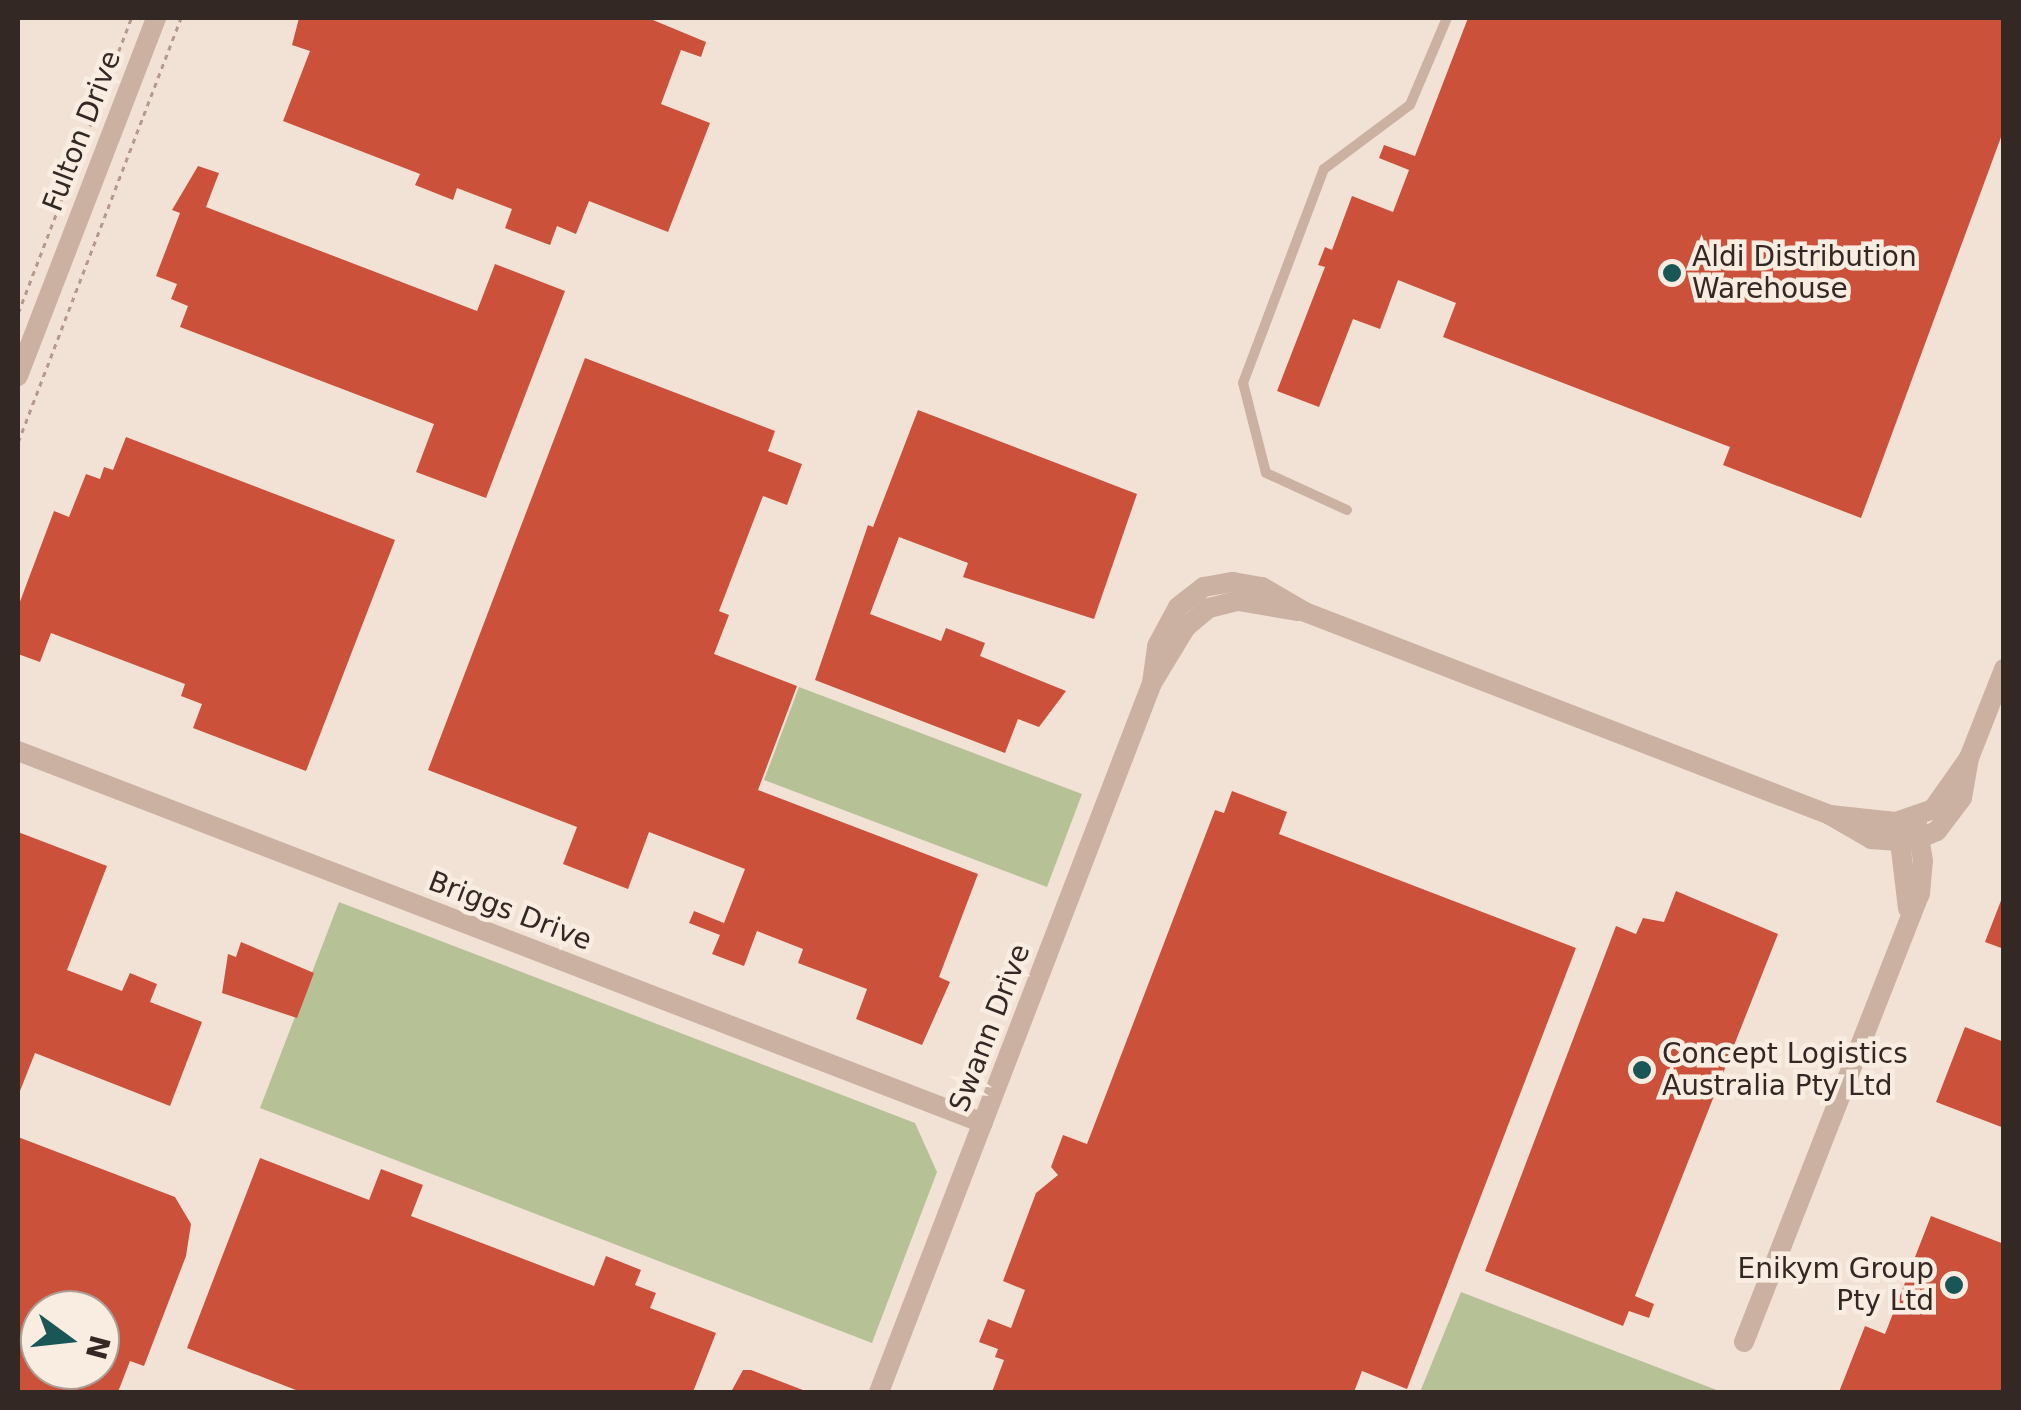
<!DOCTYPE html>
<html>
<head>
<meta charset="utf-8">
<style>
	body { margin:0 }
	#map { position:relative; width:2021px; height:1410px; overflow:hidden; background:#f2e2d6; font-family:"DejaVu Sans",sans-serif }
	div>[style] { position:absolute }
	.green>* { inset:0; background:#b6c196 }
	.building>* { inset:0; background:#cb513b }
	.path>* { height:2.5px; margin-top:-1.25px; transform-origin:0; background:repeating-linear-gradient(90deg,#b59a8c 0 5px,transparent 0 10px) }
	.service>* { height:10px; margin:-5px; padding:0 5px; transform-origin:5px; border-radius:5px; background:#cab1a2 }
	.minor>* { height:20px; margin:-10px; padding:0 10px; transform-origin:10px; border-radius:10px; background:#cab1a2 }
	.dots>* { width:28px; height:28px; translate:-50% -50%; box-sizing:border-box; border:5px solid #f9ede2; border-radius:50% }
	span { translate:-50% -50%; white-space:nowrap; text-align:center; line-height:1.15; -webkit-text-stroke:9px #f9ede2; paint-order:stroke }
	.street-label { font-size:28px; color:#342825 }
	.poi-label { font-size:28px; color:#342825 }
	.left { translate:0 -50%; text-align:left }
	.right { translate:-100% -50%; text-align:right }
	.frame { position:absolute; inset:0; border:20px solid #342825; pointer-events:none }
	.north { position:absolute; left:20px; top:1290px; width:100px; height:100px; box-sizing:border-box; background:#f9ede2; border:2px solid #aa9e96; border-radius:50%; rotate:105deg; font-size:28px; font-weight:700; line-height:40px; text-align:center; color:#342825 }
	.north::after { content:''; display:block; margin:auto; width:35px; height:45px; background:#195655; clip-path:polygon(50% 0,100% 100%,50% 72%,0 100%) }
</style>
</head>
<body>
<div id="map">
	<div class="green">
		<i style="clip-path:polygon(799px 687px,1082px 794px,1047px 887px,764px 780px)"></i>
		<i style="clip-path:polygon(339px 902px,915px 1123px,937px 1172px,872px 1343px,260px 1108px)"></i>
		<i style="clip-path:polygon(1461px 1292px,1722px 1392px,1420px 1392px)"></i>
	</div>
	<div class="building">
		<i style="clip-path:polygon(299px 18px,648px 18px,706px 42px,701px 57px,681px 50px,661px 104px,710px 123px,668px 232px,589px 201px,576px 234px,557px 226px,550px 245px,505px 228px,512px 209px,457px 188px,453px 200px,415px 185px,420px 174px,283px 121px,310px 51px,292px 45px)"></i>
		<i style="clip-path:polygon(1468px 18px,2004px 18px,2004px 129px,1861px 518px,1723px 465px,1730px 447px,1443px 337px,1456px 303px,1398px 280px,1380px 329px,1353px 319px,1319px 407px,1277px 391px,1325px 267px,1318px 265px,1325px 247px,1332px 250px,1352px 196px,1393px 212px,1409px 170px,1379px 158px,1384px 145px,1415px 156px)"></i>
		<i style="clip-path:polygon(198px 166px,219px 173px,206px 207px,477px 311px,495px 264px,565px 291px,486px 498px,416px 472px,434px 424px,180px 327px,188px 306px,171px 299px,177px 284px,156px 276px,180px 213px,172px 210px)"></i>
		<i style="clip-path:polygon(585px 358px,775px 431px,768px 451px,802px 464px,787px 505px,763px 496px,719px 611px,729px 615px,714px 654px,797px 686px,758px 790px,978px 874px,939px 977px,950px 982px,922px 1045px,856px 1019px,867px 989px,798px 963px,803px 949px,757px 931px,744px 966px,712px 954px,720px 935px,689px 923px,694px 911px,724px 923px,745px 869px,649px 832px,628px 889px,563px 864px,577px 827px,428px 770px)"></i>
		<i style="clip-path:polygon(918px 410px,1137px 494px,1094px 619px,963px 577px,968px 563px,899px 537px,870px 614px,941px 641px,946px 628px,985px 643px,980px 656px,1066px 691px,1039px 727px,1018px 719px,1005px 753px,815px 680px,868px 525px,873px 527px)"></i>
		<i style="clip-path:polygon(126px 437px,395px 540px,306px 771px,193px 728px,202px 704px,181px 696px,185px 684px,51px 633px,40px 662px,18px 654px,18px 607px,54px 511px,69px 517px,86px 474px,100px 479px,104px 467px,113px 470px)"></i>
		<i style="clip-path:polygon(1232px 791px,1287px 812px,1279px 834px,1576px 948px,1407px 1389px,1362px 1371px,1354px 1392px,992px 1392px,1004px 1360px,995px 1357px,998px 1349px,979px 1342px,988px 1319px,1011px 1328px,1025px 1290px,1003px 1281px,1036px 1193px,1058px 1175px,1051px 1167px,1063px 1135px,1087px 1144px,1215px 810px,1224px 813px)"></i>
		<i style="clip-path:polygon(18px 832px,107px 866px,67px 970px,122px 991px,130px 973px,157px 984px,150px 1002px,202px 1022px,170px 1106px,35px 1053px,18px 1096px)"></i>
		<i style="clip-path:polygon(1676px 891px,1778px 934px,1635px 1296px,1654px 1304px,1649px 1318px,1629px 1311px,1623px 1326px,1485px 1271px,1616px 926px,1636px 934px,1643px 918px,1664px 922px)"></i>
		<i style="clip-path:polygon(2002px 898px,2004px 898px,2004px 949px,1985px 942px)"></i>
		<i style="clip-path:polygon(241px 942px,314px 973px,297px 1018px,222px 993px,228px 954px,236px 957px)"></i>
		<i style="clip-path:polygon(1965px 1027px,2004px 1042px,2004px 1128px,1936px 1102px)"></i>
		<i style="clip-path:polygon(evenodd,18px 1137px,175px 1197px,191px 1224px,186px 1256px,144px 1366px,130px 1361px,118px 1392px,18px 1392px,18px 1137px,40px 1310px,100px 1310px,100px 1370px,40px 1370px,40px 1310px)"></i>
		<i style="clip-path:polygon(260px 1158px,369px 1200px,381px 1169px,423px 1185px,411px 1216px,594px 1286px,606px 1256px,641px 1270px,635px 1285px,656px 1293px,650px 1308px,716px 1333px,693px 1392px,301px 1392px,187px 1348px)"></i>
		<i style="clip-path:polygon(1931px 1216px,2004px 1244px,2004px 1392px,1839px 1392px,1865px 1326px,1885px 1334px)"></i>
		<i style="clip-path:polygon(743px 1370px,751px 1370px,808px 1392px,731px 1392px)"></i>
	</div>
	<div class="path">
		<i style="left:18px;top:313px;width:316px;rotate:-69deg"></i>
		<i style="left:18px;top:442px;width:454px;rotate:-69deg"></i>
	</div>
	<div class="service">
		<i style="left:1347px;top:510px;width:89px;rotate:-155.4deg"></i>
		<i style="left:1266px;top:473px;width:93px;rotate:-104.3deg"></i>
		<i style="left:1243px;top:383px;width:229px;rotate:-69.3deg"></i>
		<i style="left:1324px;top:169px;width:107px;rotate:-36.7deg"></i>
		<i style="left:1410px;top:105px;width:95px;rotate:-67deg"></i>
	</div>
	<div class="minor">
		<i style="left:18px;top:376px;width:384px;rotate:-68.9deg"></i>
		<i style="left:1152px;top:683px;width:37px;rotate:-82deg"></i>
		<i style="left:1157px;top:646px;width:44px;rotate:-61.7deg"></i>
		<i style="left:1178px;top:607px;width:33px;rotate:-38deg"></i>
		<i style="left:1204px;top:587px;width:29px;rotate:-10deg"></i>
		<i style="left:1233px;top:582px;width:29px;rotate:10deg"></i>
		<i style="left:1262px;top:587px;width:50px;rotate:30.2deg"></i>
		<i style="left:1305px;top:612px;width:563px;rotate:21.14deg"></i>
		<i style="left:1830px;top:815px;width:48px;rotate:30.3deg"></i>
		<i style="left:1871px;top:839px;width:40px;rotate:4.3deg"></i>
		<i style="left:1911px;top:842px;width:28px;rotate:-23deg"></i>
		<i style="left:1937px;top:831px;width:41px;rotate:-52.9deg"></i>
		<i style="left:1962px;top:798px;width:41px;rotate:-80.1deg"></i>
		<i style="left:18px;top:751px;width:1034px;rotate:21.08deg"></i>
		<i style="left:1830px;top:815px;width:66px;rotate:6.1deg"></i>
		<i style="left:1896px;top:822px;width:39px;rotate:-19deg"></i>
		<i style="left:1933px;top:809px;width:62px;rotate:-54.8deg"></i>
		<i style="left:1969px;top:758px;width:96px;rotate:-68.5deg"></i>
		<i style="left:1899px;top:833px;width:76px;rotate:83.2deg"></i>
		<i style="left:1744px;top:1342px;width:481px;rotate:-68.6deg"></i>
		<i style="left:1920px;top:894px;width:33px;rotate:-85deg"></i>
		<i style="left:1923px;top:861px;width:44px;rotate:-99.2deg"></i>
		<i style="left:879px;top:1392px;width:760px;rotate:-68.94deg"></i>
		<i style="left:1152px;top:683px;width:66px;rotate:-58.7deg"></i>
		<i style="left:1186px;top:627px;width:30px;rotate:-40deg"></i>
		<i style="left:1209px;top:608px;width:30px;rotate:-14deg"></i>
		<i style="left:1238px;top:601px;width:61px;rotate:9.5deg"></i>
	</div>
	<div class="dots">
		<i style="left:1672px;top:273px;background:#195655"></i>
		<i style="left:1642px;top:1070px;background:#195655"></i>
		<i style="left:1954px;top:1285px;background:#195655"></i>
	</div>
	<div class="street-label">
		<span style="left:82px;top:131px;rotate:-69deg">Fulton Drive</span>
		<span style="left:510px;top:911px;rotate:21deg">Briggs Drive</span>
		<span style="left:990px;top:1028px;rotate:-69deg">Swann Drive</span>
	</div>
	<div class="poi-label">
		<span class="left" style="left:1692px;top:273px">Aldi Distribution<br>Warehouse</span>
		<span class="left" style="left:1662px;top:1070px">Concept Logistics<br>Australia Pty Ltd</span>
		<span class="right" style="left:1934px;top:1285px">Enikym Group<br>Pty Ltd</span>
	</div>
	<div class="frame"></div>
	<div class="north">N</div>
</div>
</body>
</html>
